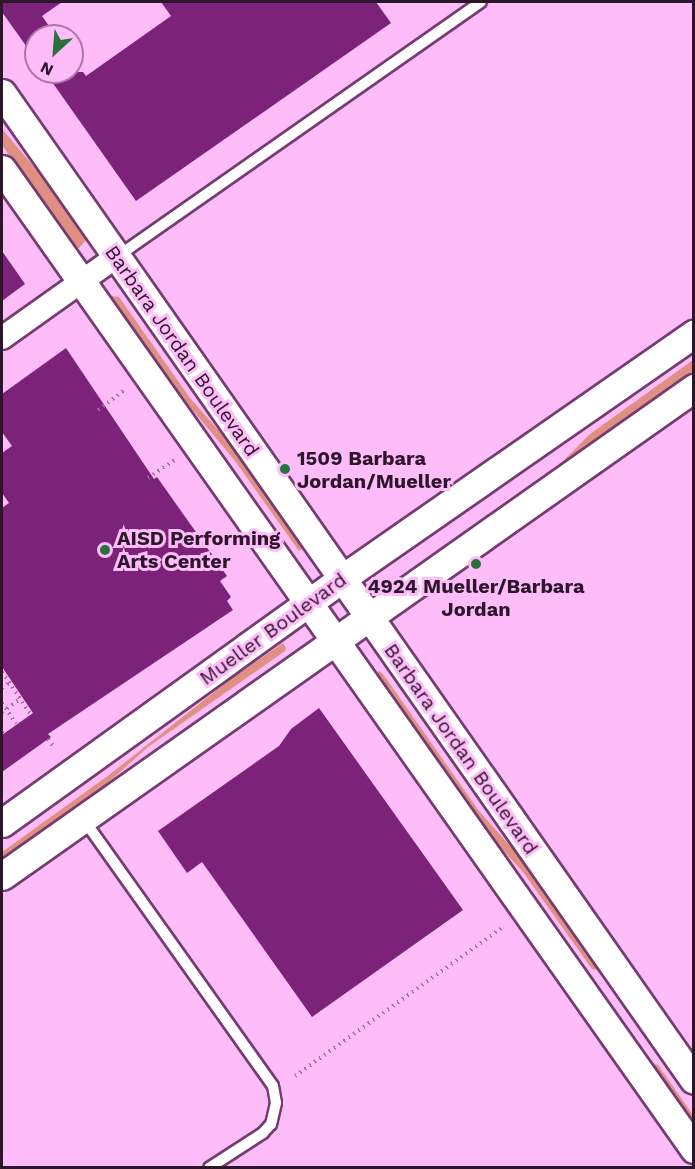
<!DOCTYPE html>
<html>
<head>
<meta charset="utf-8">
<style>
	body { margin:0 }
	#map { position:relative; width:695px; height:1169px; overflow:hidden; background:#febcf9; font-family:"Work Sans",sans-serif }
	div>[style] { position:absolute }
	.green>* { inset:0; background:#e08f83 }
	.building>* { inset:0; background:#7c2379 }
	.path>* { height:4px; margin-top:-2px; transform-origin:0; background:repeating-linear-gradient(90deg,#9f709c 0 1.5px,transparent 0 6px) }
	.roads { filter:drop-shadow(2px 0 #753c72) drop-shadow(-2px 0 #753c72) drop-shadow(0 2px #753c72) drop-shadow(0 -2px #753c72) }
	.service>* { height:10px; margin:-5px; padding:0 5px; transform-origin:5px; border-radius:5px; background:#fff }
	.minor>* { height:22px; margin:-11px; padding:0 11px; transform-origin:11px; border-radius:11px; background:#fff }
	.tertiary>* { height:27px; margin:-13.5px; padding:0 13.5px; transform-origin:13.5px; border-radius:13.5px; background:#fff }
	.dots>* { width:16px; height:16px; translate:-50% -50%; box-sizing:border-box; border:3px solid #febcf9; border-radius:50% }
	span { translate:-50% -50%; white-space:nowrap; text-align:center; line-height:1.15; -webkit-text-stroke:6px #febcf9; paint-order:stroke }
	.street-label { font-size:20px; color:#2d152c }
	.poi-label { font-size:20px; color:#2d152c; font-weight:700 }
	.left { translate:0 -50%; text-align:left }
	.frame { position:absolute; inset:0; border:3px solid #2d152c; pointer-events:none }
	.north { position:absolute; left:24px; top:24px; width:60px; height:60px; box-sizing:border-box; background:#febcf9; border:2px solid #aa79a7; border-radius:50%; rotate:206deg; font-size:16px; font-weight:700; line-height:24px; text-align:center; color:#2d152c }
	.north::after { content:''; display:block; margin:auto; width:21px; height:27px; background:#2a703d; clip-path:polygon(50% 0,100% 100%,50% 72%,0 100%) }
</style>
</head>
<body>
<div id="map">
	<div class="green">
		<i style="clip-path:polygon(2px 129px,56px 193px,88px 238px,79px 248px,72px 246px,2px 145px)"></i>
		<i style="clip-path:polygon(112px 296px,119px 297px,190px 398px,241px 456px,305px 546px,299px 551px,235px 461px,161px 372px,111px 301px)"></i>
		<i style="clip-path:polygon(693px 360px,693px 374px,551px 473px,590px 434px)"></i>
		<i style="clip-path:polygon(283px 643px,286px 648px,285px 651px,148px 747px,92px 797px,2px 861px,2px 852px,109px 775px,232px 678px)"></i>
		<i style="clip-path:polygon(379px 671px,383px 674px,479px 811px,530px 868px,600px 967px,598px 970px,592px 969px,523px 872px,477px 822px,375px 675px)"></i>
		<i style="clip-path:polygon(652px 1063px,658px 1065px,693px 1115px,693px 1129px,651px 1065px)"></i>
	</div>
	<div class="building">
		<i style="clip-path:polygon(2px 2px,62px 2px,42px 16px,56px 36px,36px 36px,36px 60px,2px 12px)"></i>
		<i style="clip-path:polygon(161px 2px,376px 2px,391px 23px,136px 201px,45px 72px,83px 72px,86px 76px,171px 16px)"></i>
		<i style="clip-path:polygon(2px 251px,25px 284px,2px 301px)"></i>
		<i style="clip-path:polygon(66px 348px,154px 479px,157px 477px,227px 576px,220px 581px,231px 597px,227px 601px,233px 610px,48px 734px,51px 737px,2px 772px,2px 735px,33px 713px,2px 667px,2px 508px,9px 503px,2px 493px,2px 453px,12px 446px,2px 432px,2px 394px)"></i>
		<i style="clip-path:polygon(319px 708px,463px 910px,312px 1017px,202px 862px,187px 873px,158px 831px,279px 746px,291px 729px)"></i>
	</div>
	<div class="path">
		<i style="left:98px;top:410px;width:34px;rotate:-37deg"></i>
		<i style="left:148px;top:478px;width:32px;rotate:-34deg"></i>
		<i style="left:2px;top:672px;width:52px;rotate:56deg"></i>
		<i style="left:2px;top:688px;width:9px;rotate:-36deg"></i>
		<i style="left:2px;top:703px;width:25px;rotate:56deg"></i>
		<i style="left:2px;top:712px;width:22px;rotate:-36deg"></i>
		<i style="left:2px;top:732px;width:2px;rotate:63deg"></i>
		<i style="left:48px;top:739px;width:9px;rotate:54deg"></i>
		<i style="left:295px;top:1076px;width:256px;rotate:-35.6deg"></i>
	</div>
	<div class="roads">
		<div class="service">
			<i style="left:118px;top:256px;width:443px;rotate:-35deg"></i>
			<i style="left:84px;top:820px;width:326px;rotate:54.6deg"></i>
			<i style="left:273px;top:1086px;width:17px;rotate:80deg"></i>
			<i style="left:276px;top:1103px;width:22px;rotate:103deg"></i>
			<i style="left:271px;top:1124px;width:12px;rotate:132deg"></i>
			<i style="left:263px;top:1133px;width:64px;rotate:147.1deg"></i>
		</div>
		<div class="minor">
			<i style="left:2px;top:338px;width:140px;rotate:-35.4deg"></i>
		</div>
		<div class="tertiary">
			<i style="left:2px;top:93px;width:1205px;rotate:54.97deg"></i>
			<i style="left:2px;top:169px;width:1200px;rotate:54.77deg"></i>
			<i style="left:2px;top:823px;width:418px;rotate:-35.7deg"></i>
			<i style="left:341px;top:579px;width:430px;rotate:-34.8deg"></i>
			<i style="left:2px;top:876px;width:847px;rotate:-35.19deg"></i>
		</div>
	</div>
	<div class="dots">
		<i style="left:285px;top:469px;background:#2a703d"></i>
		<i style="left:105px;top:550px;background:#2a703d"></i>
		<i style="left:476px;top:564px;background:#2a703d"></i>
	</div>
	<div class="street-label">
		<span style="left:182px;top:351px;rotate:55deg">Barbara Jordan Boulevard</span>
		<span style="left:273px;top:629px;rotate:-36deg">Mueller Boulevard</span>
		<span style="left:461px;top:749px;rotate:55deg">Barbara Jordan Boulevard</span>
	</div>
	<div class="poi-label">
		<span class="left" style="left:297px;top:470px">1509 Barbara<br>Jordan/Mueller</span>
		<span class="left" style="left:117px;top:550px">AISD Performing<br>Arts Center</span>
		<span style="left:476px;top:598px">4924 Mueller/Barbara<br>Jordan</span>
	</div>
	<div class="frame"></div>
	<div class="north">N</div>
</div>
</body>
</html>
